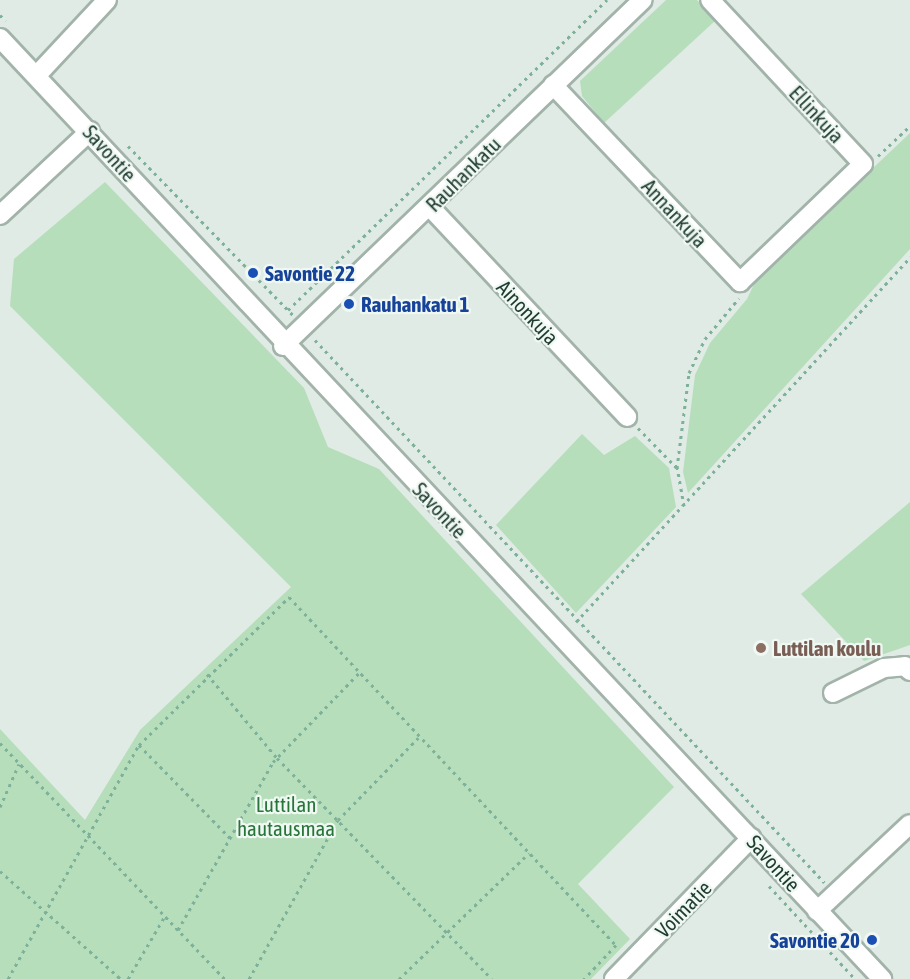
<!DOCTYPE html>
<html>
<head>
<meta charset="utf-8">
<style>
	body { margin:0 }
	#map { position:relative; width:910px; height:979px; overflow:hidden; background:#dfebe4; font-family:"Asap Condensed",sans-serif }
	div>[style] { position:absolute }
	.green>* { inset:0; background:#b7debb }
	.path>* { height:3px; margin-top:-1.5px; transform-origin:0; background:repeating-linear-gradient(90deg,#7eb199 0 3px,transparent 0 7.5px) }
	.roads { filter:drop-shadow(2px 0 #a2b3aa) drop-shadow(-2px 0 #a2b3aa) drop-shadow(0 2px #a2b3aa) drop-shadow(0 -2px #a2b3aa) }
	.minor>* { height:18px; margin:-9px; padding:0 9px; transform-origin:9px; border-radius:9px; background:#fff }
	.tertiary>* { height:18px; margin:-9px; padding:0 9px; transform-origin:9px; border-radius:9px; background:#fff }
	.dots>* { width:16px; height:16px; translate:-50% -50%; box-sizing:border-box; border:3px solid #f0f8f3; border-radius:50% }
	span { translate:-50% -50%; white-space:nowrap; text-align:center; line-height:1.15; -webkit-text-stroke:4.5px #f0f8f3; paint-order:stroke }
	.street-label { font-size:21px; color:#1f3c30 }
	.transit-label { font-size:21px; color:#164399; font-weight:700 }
	.left { translate:0 -50%; text-align:left }
	.right { translate:-100% -50%; text-align:right }
	.education-label { font-size:21px; color:#785e54; font-weight:700 }
	.park-label { font-size:21px; color:#287539 }
</style>
</head>
<body>
<div id="map">
	<div class="green">
		<i style="clip-path:polygon(666px 0,697px 0,716px 20px,604px 123px,582px 96px,580px 81px)"></i>
		<i style="clip-path:polygon(910px 133px,910px 249px,688px 493px,683px 472px,695px 375px,710px 343px,747px 299px,757px 278px)"></i>
		<i style="clip-path:polygon(105px 182px,304px 388px,328px 447px,379px 469px,674px 787px,578px 884px,630px 939px,591px 979px,0 979px,0 729px,85px 820px,140px 730px,291px 587px,10px 306px,14px 259px)"></i>
		<i style="clip-path:polygon(582px 434px,604px 455px,635px 436px,669px 468px,676px 507px,576px 613px,496px 525px)"></i>
		<i style="clip-path:polygon(910px 502px,910px 645px,864px 661px,801px 594px)"></i>
	</div>
	<div class="path">
		<i style="left:0;top:15px;width:8px;rotate:45deg"></i>
		<i style="left:128px;top:146px;width:236px;rotate:45.7deg"></i>
		<i style="left:878px;top:156px;width:44px;rotate:-43.2deg"></i>
		<i style="left:288px;top:310px;width:445px;rotate:-44.2deg"></i>
		<i style="left:315px;top:340px;width:744px;rotate:46.8deg"></i>
		<i style="left:638px;top:428px;width:56px;rotate:45.7deg"></i>
		<i style="left:684px;top:506px;width:39px;rotate:-100deg"></i>
		<i style="left:677px;top:468px;width:96px;rotate:-82.8deg"></i>
		<i style="left:689px;top:373px;width:38px;rotate:-65deg"></i>
		<i style="left:705px;top:339px;width:53px;rotate:-50.3deg"></i>
		<i style="left:576px;top:622px;width:495px;rotate:-47.5deg"></i>
		<i style="left:207px;top:674px;width:109px;rotate:50.2deg"></i>
		<i style="left:277px;top:758px;width:308px;rotate:45.8deg"></i>
		<i style="left:0;top:743px;width:326px;rotate:46.4deg"></i>
		<i style="left:139px;top:745px;width:130px;rotate:45.6deg"></i>
		<i style="left:0;top:807px;width:47px;rotate:-66.2deg"></i>
		<i style="left:0;top:871px;width:162px;rotate:41.8deg"></i>
		<i style="left:769px;top:886px;width:127px;rotate:47.2deg"></i>
		<i style="left:178px;top:930px;width:193px;rotate:-60.5deg"></i>
		<i style="left:273px;top:762px;width:127px;rotate:-46deg"></i>
		<i style="left:8px;top:979px;width:268px;rotate:-60.8deg"></i>
		<i style="left:139px;top:745px;width:211px;rotate:-44.6deg"></i>
		<i style="left:289px;top:597px;width:478px;rotate:46.8deg"></i>
		<i style="left:616px;top:945px;width:47px;rotate:133.3deg"></i>
		<i style="left:128px;top:979px;width:73px;rotate:-59.6deg"></i>
		<i style="left:249px;top:979px;width:182px;rotate:-60.8deg"></i>
		<i style="left:338px;top:820px;width:115px;rotate:-45.7deg"></i>
		<i style="left:399px;top:979px;width:181px;rotate:-44.1deg"></i>
	</div>
	<div class="roads">
		<div class="minor">
			<i style="left:38px;top:74px;width:101px;rotate:-47deg"></i>
			<i style="left:553px;top:85px;width:272px;rotate:46.5deg"></i>
			<i style="left:740px;top:282px;width:170px;rotate:-43.8deg"></i>
			<i style="left:863px;top:164px;width:224px;rotate:-133deg"></i>
			<i style="left:430px;top:207px;width:288px;rotate:46.8deg"></i>
			<i style="left:0;top:215px;width:123px;rotate:-43deg"></i>
			<i style="left:283px;top:346px;width:499px;rotate:-43.9deg"></i>
			<i style="left:833px;top:693px;width:57px;rotate:-26.1deg"></i>
			<i style="left:884px;top:668px;width:21px;rotate:-5deg"></i>
			<i style="left:905px;top:666px;width:7px;rotate:45deg"></i>
			<i style="left:817px;top:911px;width:127px;rotate:-43.1deg"></i>
			<i style="left:614px;top:979px;width:197px;rotate:-45.8deg"></i>
		</div>
		<div class="tertiary">
			<i style="left:0;top:38px;width:1290px;rotate:46.85deg"></i>
		</div>
	</div>
	<div class="dots">
		<i style="left:253px;top:273px;background:#1a4fb4"></i>
		<i style="left:349px;top:304px;background:#1a4fb4"></i>
		<i style="left:761px;top:648px;background:#8d6e63"></i>
		<i style="left:872px;top:940px;background:#1a4fb4"></i>
	</div>
	<div class="street-label">
		<span style="left:817px;top:114px;rotate:47deg">Ellinkuja</span>
		<span style="left:110px;top:153px;rotate:48deg">Savontie</span>
		<span style="left:463px;top:174px;rotate:-45deg">Rauhankatu</span>
		<span style="left:675px;top:213px;rotate:47deg">Annankuja</span>
		<span style="left:528px;top:312px;rotate:47deg">Ainonkuja</span>
		<span style="left:440px;top:510px;rotate:47deg">Savontie</span>
		<span style="left:774px;top:863px;rotate:48deg">Savontie</span>
		<span style="left:683px;top:909px;rotate:-46deg">Voimatie</span>
	</div>
	<div class="transit-label">
		<span class="left" style="left:265px;top:273px">Savontie 22</span>
		<span class="left" style="left:361px;top:304px">Rauhankatu 1</span>
		<span class="right" style="left:860px;top:940px">Savontie 20</span>
	</div>
	<div class="education-label">
		<span class="left" style="left:773px;top:648px">Luttilan koulu</span>
	</div>
	<div class="park-label">
		<span style="left:286px;top:816px">Luttilan<br>hautausmaa</span>
	</div>
</div>
</body>
</html>
